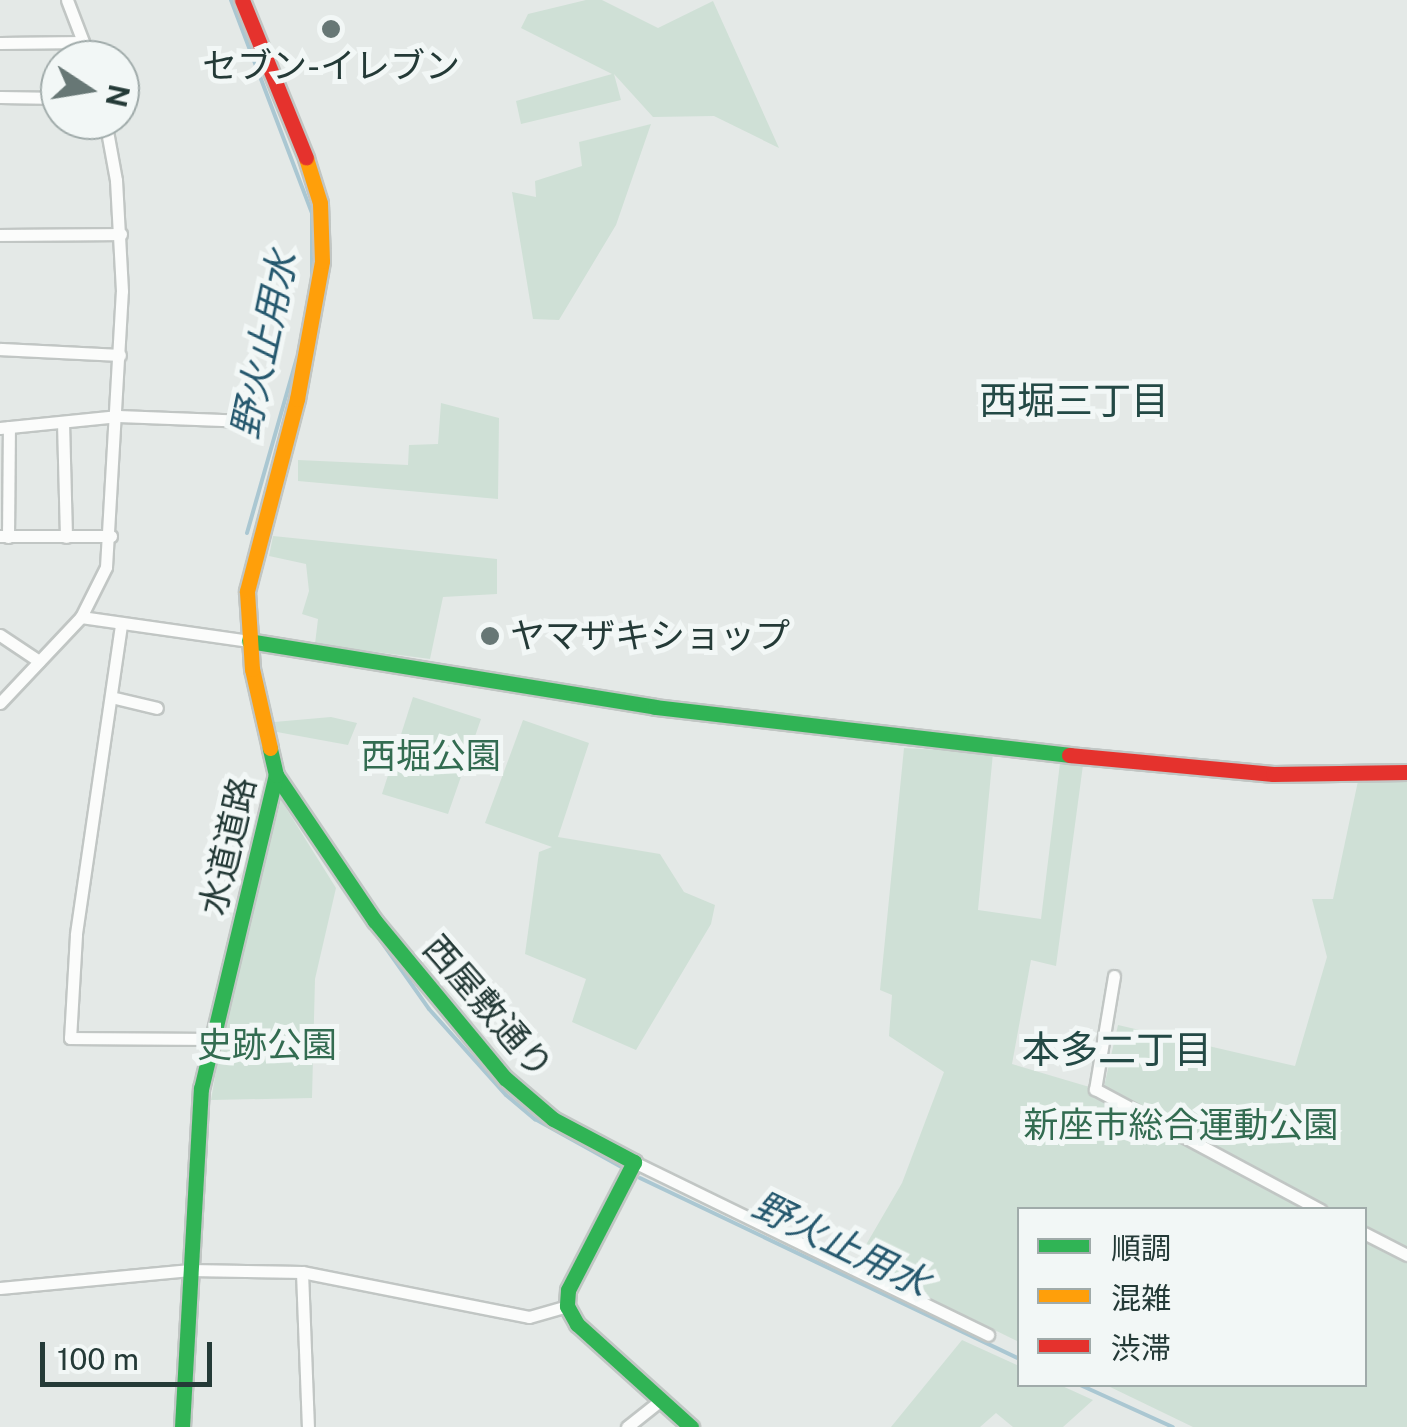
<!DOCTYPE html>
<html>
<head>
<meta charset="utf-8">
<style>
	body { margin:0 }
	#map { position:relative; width:1407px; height:1427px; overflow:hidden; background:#e4e9e7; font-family:"Public Sans","Noto Sans JP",sans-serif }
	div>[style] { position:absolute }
	.green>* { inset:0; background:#cfe0d6 }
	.stream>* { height:4px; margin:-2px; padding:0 2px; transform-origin:2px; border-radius:2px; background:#aac7d2 }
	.roads { filter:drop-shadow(2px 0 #c1c6c4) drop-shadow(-2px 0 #c1c6c4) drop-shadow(0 2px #c1c6c4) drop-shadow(0 -2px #c1c6c4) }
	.street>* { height:11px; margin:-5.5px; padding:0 5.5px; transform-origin:5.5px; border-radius:5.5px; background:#fbfcfb }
	.fast>* { height:15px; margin:-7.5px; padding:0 7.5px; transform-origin:7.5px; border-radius:7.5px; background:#30b455 }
	.slow>* { height:15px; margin:-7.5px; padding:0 7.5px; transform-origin:7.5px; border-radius:7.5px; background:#ff9f0a }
	.jam>* { height:15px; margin:-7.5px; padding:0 7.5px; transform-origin:7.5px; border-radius:7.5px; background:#e5322d }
	.dots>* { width:28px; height:28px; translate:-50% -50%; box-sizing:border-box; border:5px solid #f2f7f6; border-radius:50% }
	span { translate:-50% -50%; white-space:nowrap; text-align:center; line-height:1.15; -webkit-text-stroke:10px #f2f7f6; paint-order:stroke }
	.poi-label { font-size:35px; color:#243a37 }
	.left { translate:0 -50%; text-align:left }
	.park-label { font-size:35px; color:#336c51 }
	.street-label { font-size:35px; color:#243a37 }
	.water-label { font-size:38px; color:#25586e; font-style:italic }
	.neighbourhood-label { font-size:38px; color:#234945 }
	.legend { position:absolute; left:1017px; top:1207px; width:350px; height:180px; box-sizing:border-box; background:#f2f7f6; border:2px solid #a0abaa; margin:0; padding:12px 18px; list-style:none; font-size:30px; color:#243a37 }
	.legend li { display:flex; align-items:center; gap:20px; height:50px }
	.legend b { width:50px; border:2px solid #a0abaa }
	.north { position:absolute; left:40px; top:40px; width:100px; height:100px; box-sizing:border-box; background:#f2f7f6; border:2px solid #a0abaa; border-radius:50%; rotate:102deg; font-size:28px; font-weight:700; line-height:40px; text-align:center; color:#243a37 }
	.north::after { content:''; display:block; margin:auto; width:35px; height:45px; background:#677775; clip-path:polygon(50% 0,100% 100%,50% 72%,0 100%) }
	.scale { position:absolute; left:40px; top:1342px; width:172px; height:45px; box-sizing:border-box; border:5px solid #243a37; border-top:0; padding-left:12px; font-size:30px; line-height:35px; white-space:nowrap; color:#243a37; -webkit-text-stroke:8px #f2f7f6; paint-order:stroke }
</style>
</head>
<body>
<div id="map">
	<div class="green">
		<i style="clip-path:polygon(586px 0,602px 0,658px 28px,713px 1px,779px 148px,714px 116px,653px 117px,614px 74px,621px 100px,521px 124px,516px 101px,612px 74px,521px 28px,528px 14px)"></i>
		<i style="clip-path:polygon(651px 124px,616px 225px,559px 320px,533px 319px,512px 192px,536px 197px,535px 181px,582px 166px,579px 142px)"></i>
		<i style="clip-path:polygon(441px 403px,499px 418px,498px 499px,298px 481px,298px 460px,408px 465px,409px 445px,438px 444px)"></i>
		<i style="clip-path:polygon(273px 536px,497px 559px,497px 594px,443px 597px,430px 659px,315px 644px,318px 619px,302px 614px,309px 591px,306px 564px,269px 556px)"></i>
		<i style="clip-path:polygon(413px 697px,481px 719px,448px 814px,382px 794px)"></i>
		<i style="clip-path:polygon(331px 717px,357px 723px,348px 745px,277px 732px,274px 722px)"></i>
		<i style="clip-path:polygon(523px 720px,589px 743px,558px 837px,660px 854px,684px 892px,715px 905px,711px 924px,636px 1050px,572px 1022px,586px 979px,525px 954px,539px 852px,552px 847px,485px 823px)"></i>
		<i style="clip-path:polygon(904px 748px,993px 753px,978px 910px,1041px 919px,1060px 763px,1083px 765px,1056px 966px,1031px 960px,1012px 1064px,1103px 1091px,1118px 1025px,1295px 1066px,1327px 957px,1312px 899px,1333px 899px,1358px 781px,1407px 781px,1407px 1427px,1193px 1427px,1106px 1385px,1364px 1384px,1364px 1210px,1019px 1210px,1019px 1342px,856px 1262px,902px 1183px,944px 1072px,889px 1036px,892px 995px,880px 990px)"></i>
		<i style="clip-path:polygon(281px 800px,336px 888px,315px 979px,312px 1098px,211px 1100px,229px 996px)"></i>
		<i style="clip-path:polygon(962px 1340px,1019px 1366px,1019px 1384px,1060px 1385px,1093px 1400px,1063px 1427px,1013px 1427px,996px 1413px,980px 1427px,891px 1427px)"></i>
	</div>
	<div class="stream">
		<i style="left:231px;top:0;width:228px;rotate:69.2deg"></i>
		<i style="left:312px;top:213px;width:62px;rotate:90deg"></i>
		<i style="left:247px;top:533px;width:182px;rotate:-74.1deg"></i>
		<i style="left:374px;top:931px;width:95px;rotate:54.8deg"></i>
		<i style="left:429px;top:1009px;width:115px;rotate:48.2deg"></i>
		<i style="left:506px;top:1095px;width:38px;rotate:40deg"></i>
		<i style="left:535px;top:1119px;width:101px;rotate:29.1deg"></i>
		<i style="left:640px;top:1178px;width:420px;rotate:25.5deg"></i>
		<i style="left:1078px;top:1384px;width:104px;rotate:24.4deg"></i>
	</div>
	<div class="roads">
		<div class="street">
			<i style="left:67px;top:0;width:64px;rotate:69deg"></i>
			<i style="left:0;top:43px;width:83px;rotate:-0.7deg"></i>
			<i style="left:0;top:97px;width:60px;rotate:1deg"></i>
			<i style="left:0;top:235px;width:121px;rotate:-0.5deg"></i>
			<i style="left:0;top:349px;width:120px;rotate:2.9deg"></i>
			<i style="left:63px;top:422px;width:115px;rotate:88.5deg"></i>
			<i style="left:0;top:428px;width:119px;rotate:-5.8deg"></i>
			<i style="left:118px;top:416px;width:130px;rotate:2.2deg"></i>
			<i style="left:248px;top:421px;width:10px;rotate:-84deg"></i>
			<i style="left:0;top:536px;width:111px"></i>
			<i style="left:8px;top:537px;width:110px;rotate:-89.5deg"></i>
			<i style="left:81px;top:617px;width:170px;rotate:8.1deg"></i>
			<i style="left:121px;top:625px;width:313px;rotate:98.3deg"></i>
			<i style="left:76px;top:935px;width:103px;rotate:93.3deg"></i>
			<i style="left:70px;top:1038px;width:140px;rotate:0.4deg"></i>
			<i style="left:0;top:635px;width:47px;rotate:33.7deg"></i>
			<i style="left:111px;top:697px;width:47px;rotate:13.4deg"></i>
			<i style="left:0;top:703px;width:118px;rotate:-46.7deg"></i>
			<i style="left:81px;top:617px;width:56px;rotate:-63.4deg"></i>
			<i style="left:106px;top:567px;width:276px;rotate:-86.7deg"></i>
			<i style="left:122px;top:291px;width:111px;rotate:-93.1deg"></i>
			<i style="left:116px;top:180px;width:61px;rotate:-100.4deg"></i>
			<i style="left:1114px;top:976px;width:115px;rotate:99.5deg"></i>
			<i style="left:1095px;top:1089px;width:256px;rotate:28.2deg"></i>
			<i style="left:634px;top:1162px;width:394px;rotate:26deg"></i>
			<i style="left:1364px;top:1233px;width:48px;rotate:27.1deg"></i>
			<i style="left:302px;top:1272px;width:155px;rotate:87.8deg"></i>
			<i style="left:0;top:1288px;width:191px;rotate:-5.4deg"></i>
			<i style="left:190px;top:1270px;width:112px;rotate:1deg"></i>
			<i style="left:302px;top:1272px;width:231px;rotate:11.2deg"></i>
			<i style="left:529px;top:1317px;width:40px;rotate:-16deg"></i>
			<i style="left:627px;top:1427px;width:43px;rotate:-38.5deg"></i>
		</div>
		<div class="fast">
			<i style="left:249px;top:641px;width:411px;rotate:9.2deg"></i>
			<i style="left:655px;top:707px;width:417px;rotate:6.6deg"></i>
			<i style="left:276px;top:775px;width:176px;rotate:55.9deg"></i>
			<i style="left:375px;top:921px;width:204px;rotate:50.4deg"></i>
			<i style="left:505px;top:1078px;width:63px;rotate:40.5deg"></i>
			<i style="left:553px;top:1119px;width:92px;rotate:28deg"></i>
			<i style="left:634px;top:1162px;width:144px;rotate:117.3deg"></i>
			<i style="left:568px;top:1290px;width:16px;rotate:94deg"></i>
			<i style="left:567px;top:1306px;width:21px;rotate:61deg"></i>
			<i style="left:577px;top:1324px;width:154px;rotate:42.1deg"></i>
			<i style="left:182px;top:1427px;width:339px;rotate:-86.8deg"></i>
			<i style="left:201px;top:1089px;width:323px;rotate:-76.6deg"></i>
			<i style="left:276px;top:775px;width:28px;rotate:-103deg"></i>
		</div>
		<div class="slow">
			<i style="left:270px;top:748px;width:81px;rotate:-102.8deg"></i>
			<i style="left:252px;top:669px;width:78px;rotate:-93.7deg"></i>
			<i style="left:247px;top:591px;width:198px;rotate:-75.4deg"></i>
			<i style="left:297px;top:399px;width:140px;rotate:-79.7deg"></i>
			<i style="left:322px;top:261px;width:58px;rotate:-92deg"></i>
			<i style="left:320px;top:203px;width:47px;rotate:-107.3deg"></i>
		</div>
		<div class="jam">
			<i style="left:242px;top:0;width:170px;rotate:67.9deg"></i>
			<i style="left:1069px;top:755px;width:205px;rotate:5.3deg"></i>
			<i style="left:1273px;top:774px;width:134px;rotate:-0.9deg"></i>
		</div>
	</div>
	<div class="dots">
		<i style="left:331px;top:29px;background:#677775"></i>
		<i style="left:490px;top:636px;background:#677775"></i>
	</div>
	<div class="poi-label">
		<span style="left:331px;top:66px">セブン-イレブン</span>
		<span class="left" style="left:510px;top:636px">ヤマザキショップ</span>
	</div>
	<div class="park-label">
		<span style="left:431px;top:756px">西堀公園</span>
		<span style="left:267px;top:1045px">史跡公園</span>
		<span style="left:1181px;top:1125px">新座市総合運動公園</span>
	</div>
	<div class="street-label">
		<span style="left:228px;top:846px;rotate:-77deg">水道道路</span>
		<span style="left:488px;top:1007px;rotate:49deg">西屋敷通り</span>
	</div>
	<div class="water-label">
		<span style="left:264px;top:345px;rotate:-78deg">野火止用水</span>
		<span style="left:841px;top:1244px;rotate:26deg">野火止用水</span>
	</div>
	<div class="neighbourhood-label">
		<span style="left:1074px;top:401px">西堀三丁目</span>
		<span style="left:1117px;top:1050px">本多二丁目</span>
	</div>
	<ul class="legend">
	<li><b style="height:12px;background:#30b455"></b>順調</li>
	<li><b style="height:12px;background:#ff9f0a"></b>混雑</li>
	<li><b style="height:12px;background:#e5322d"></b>渋滞</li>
	</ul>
	<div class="north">N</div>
	<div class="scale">100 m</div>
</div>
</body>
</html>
